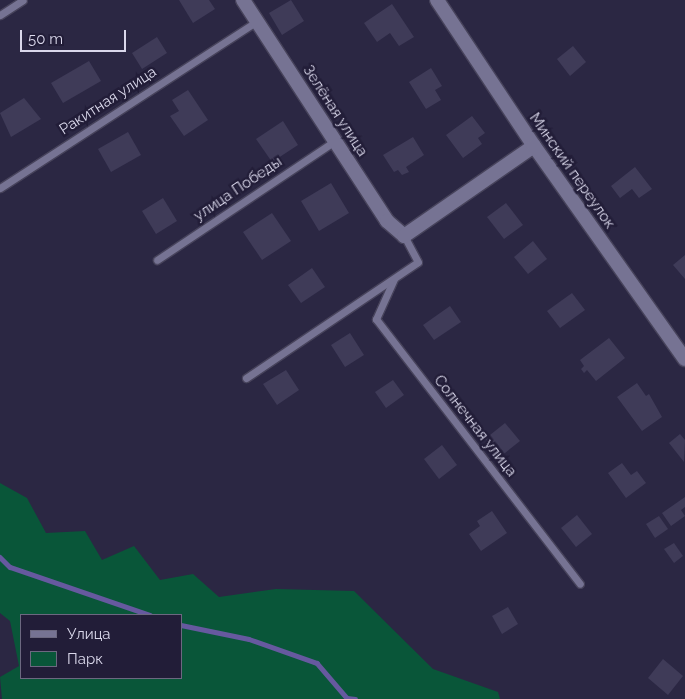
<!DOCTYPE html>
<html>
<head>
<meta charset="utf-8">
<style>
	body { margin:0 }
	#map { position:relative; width:685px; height:699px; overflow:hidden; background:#2b2743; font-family:Raleway,sans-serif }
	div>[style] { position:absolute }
	.green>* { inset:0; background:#095639 }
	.stream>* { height:4.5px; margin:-2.25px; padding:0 2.25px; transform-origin:2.25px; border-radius:2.25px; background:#66599f }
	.building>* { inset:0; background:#3f3b58 }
	.roads { filter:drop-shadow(1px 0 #47435b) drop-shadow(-1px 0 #47435b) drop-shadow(0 1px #47435b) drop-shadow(0 -1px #47435b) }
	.lane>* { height:7px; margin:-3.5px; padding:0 3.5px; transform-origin:3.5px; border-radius:3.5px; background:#767393 }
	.street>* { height:14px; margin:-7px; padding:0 7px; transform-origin:7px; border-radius:7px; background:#767393 }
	span { translate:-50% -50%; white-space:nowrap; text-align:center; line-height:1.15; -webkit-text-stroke:5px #221d38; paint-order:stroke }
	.street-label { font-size:15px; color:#dad8eb }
	.legend { position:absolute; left:20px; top:614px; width:162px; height:65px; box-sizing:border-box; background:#221d38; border:1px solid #6c6880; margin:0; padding:6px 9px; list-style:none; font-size:15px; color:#dad8eb }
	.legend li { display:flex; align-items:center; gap:10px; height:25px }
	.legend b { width:25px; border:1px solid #6c6880 }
	.scale { position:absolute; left:20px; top:30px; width:106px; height:22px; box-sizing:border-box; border:2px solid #dad8eb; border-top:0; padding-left:6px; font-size:15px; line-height:18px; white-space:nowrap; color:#dad8eb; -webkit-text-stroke:4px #221d38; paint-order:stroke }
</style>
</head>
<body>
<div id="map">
	<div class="green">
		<i style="clip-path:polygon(evenodd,0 483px,27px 498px,46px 533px,85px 531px,102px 560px,134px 546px,160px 580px,193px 574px,219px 597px,276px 589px,354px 591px,433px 669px,498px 692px,500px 699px,2px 699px,0 677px,19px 666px,10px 621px,0 613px,0 483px,181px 615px,181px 678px,21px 678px,21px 615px,181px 615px)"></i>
	</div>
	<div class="stream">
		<i style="left:0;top:557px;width:14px;rotate:45deg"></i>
		<i style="left:10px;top:567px;width:148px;rotate:18.9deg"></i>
		<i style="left:181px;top:625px;width:69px;rotate:11.6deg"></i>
		<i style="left:249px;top:639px;width:72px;rotate:19.4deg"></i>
		<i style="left:317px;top:663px;width:46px;rotate:49.4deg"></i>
		<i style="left:347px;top:698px;width:8px;rotate:7deg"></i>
	</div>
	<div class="building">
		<i style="clip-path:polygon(179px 0,209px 0,215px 9px,193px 23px)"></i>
		<i style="clip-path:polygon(291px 0,304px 21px,282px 35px,269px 13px)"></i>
		<i style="clip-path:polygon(392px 4px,414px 37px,399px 46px,390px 33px,377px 42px,364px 23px)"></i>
		<i style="clip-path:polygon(157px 37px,167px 53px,142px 69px,132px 53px)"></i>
		<i style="clip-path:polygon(573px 46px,586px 62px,570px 76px,557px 59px)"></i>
		<i style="clip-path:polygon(89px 61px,101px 81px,63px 103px,51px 83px)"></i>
		<i style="clip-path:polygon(431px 68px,442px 86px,435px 90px,441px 100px,426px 109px,409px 82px)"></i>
		<i style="clip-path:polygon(188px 90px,208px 120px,184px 136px,170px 116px,179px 111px,172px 100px)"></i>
		<i style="clip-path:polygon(24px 98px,41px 119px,11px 137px,0 113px)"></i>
		<i style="clip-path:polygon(472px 116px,485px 133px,478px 138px,482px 144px,463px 158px,446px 135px)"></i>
		<i style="clip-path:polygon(283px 121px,298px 145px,272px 162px,256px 139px)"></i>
		<i style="clip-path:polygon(128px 132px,141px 155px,111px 172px,98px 149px)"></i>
		<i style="clip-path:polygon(413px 137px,424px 155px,406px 167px,409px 172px,402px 175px,398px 170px,394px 172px,383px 155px)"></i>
		<i style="clip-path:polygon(635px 167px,652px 189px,639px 198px,632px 189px,620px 198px,611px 186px)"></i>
		<i style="clip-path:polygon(331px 183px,349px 213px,319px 231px,301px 201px)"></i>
		<i style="clip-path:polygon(163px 198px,177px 221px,156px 234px,142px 211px)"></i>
		<i style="clip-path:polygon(506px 203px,523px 225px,504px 239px,487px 217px)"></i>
		<i style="clip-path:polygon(272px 213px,291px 241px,262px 260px,243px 232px)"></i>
		<i style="clip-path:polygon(533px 241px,547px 259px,528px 274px,514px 257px)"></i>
		<i style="clip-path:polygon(685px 255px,685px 279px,673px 265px)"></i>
		<i style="clip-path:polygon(312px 268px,325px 287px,301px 303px,288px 285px)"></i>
		<i style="clip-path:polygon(572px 293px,585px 310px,560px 328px,547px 311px)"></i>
		<i style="clip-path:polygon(450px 306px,461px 322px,434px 340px,423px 325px)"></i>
		<i style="clip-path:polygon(350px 333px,364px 355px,345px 367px,331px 345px)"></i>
		<i style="clip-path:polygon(609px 338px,625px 358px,596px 381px,587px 370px,584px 373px,581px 369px,584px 366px,580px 360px)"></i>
		<i style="clip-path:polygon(286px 370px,299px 390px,277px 405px,263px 384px)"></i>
		<i style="clip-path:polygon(393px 380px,404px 395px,386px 408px,375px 392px)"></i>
		<i style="clip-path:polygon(637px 383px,646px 396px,649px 394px,662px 417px,642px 431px,617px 397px)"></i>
		<i style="clip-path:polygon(505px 423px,520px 441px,500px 457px,485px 439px)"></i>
		<i style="clip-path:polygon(680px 434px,685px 440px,684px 462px,669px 443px)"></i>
		<i style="clip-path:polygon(442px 445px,457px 465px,439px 479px,424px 459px)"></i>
		<i style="clip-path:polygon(622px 463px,631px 475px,637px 471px,646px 483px,626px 498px,608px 473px)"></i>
		<i style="clip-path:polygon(685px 497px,685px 507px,681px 510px,685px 516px,671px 526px,662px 513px)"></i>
		<i style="clip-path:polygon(492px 511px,507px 533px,481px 551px,469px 534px,480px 526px,477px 521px)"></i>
		<i style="clip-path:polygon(577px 515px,592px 534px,576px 547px,561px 528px)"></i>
		<i style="clip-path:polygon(659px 516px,668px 529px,655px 538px,646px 524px)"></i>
		<i style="clip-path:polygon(674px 543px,683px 556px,674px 563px,664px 549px)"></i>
		<i style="clip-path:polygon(508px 607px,518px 624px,502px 634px,492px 616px)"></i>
		<i style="clip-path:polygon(663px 659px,683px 676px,668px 695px,648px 678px)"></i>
	</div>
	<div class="roads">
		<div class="lane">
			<i style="left:0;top:15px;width:27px;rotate:-33deg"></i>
			<i style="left:0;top:188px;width:306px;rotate:-33deg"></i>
			<i style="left:157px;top:260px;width:214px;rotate:-33.8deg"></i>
			<i style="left:394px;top:279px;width:44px;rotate:114.2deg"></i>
			<i style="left:376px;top:319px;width:334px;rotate:52.4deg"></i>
			<i style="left:246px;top:378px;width:207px;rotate:-34deg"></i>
			<i style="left:418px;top:262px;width:30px;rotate:-118deg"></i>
		</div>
		<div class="street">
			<i style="left:243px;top:0;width:264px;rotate:56.9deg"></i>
			<i style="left:387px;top:221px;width:23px;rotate:41deg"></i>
			<i style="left:404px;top:236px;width:158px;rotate:-34.7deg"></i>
			<i style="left:437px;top:0;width:175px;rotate:56.4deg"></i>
			<i style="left:534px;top:146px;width:261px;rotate:54.7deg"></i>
		</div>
	</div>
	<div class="street-label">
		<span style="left:108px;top:101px;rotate:-33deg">Ракитная улица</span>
		<span style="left:335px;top:111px;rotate:57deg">Зелёная улица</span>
		<span style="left:572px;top:171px;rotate:55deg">Минский переулок</span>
		<span style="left:238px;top:189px;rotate:-34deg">улица Победы</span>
		<span style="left:475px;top:426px;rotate:52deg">Солнечная улица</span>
	</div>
	<ul class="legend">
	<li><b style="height:6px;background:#767393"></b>Улица</li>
	<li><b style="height:14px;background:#095639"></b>Парк</li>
	</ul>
	<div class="scale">50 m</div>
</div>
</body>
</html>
